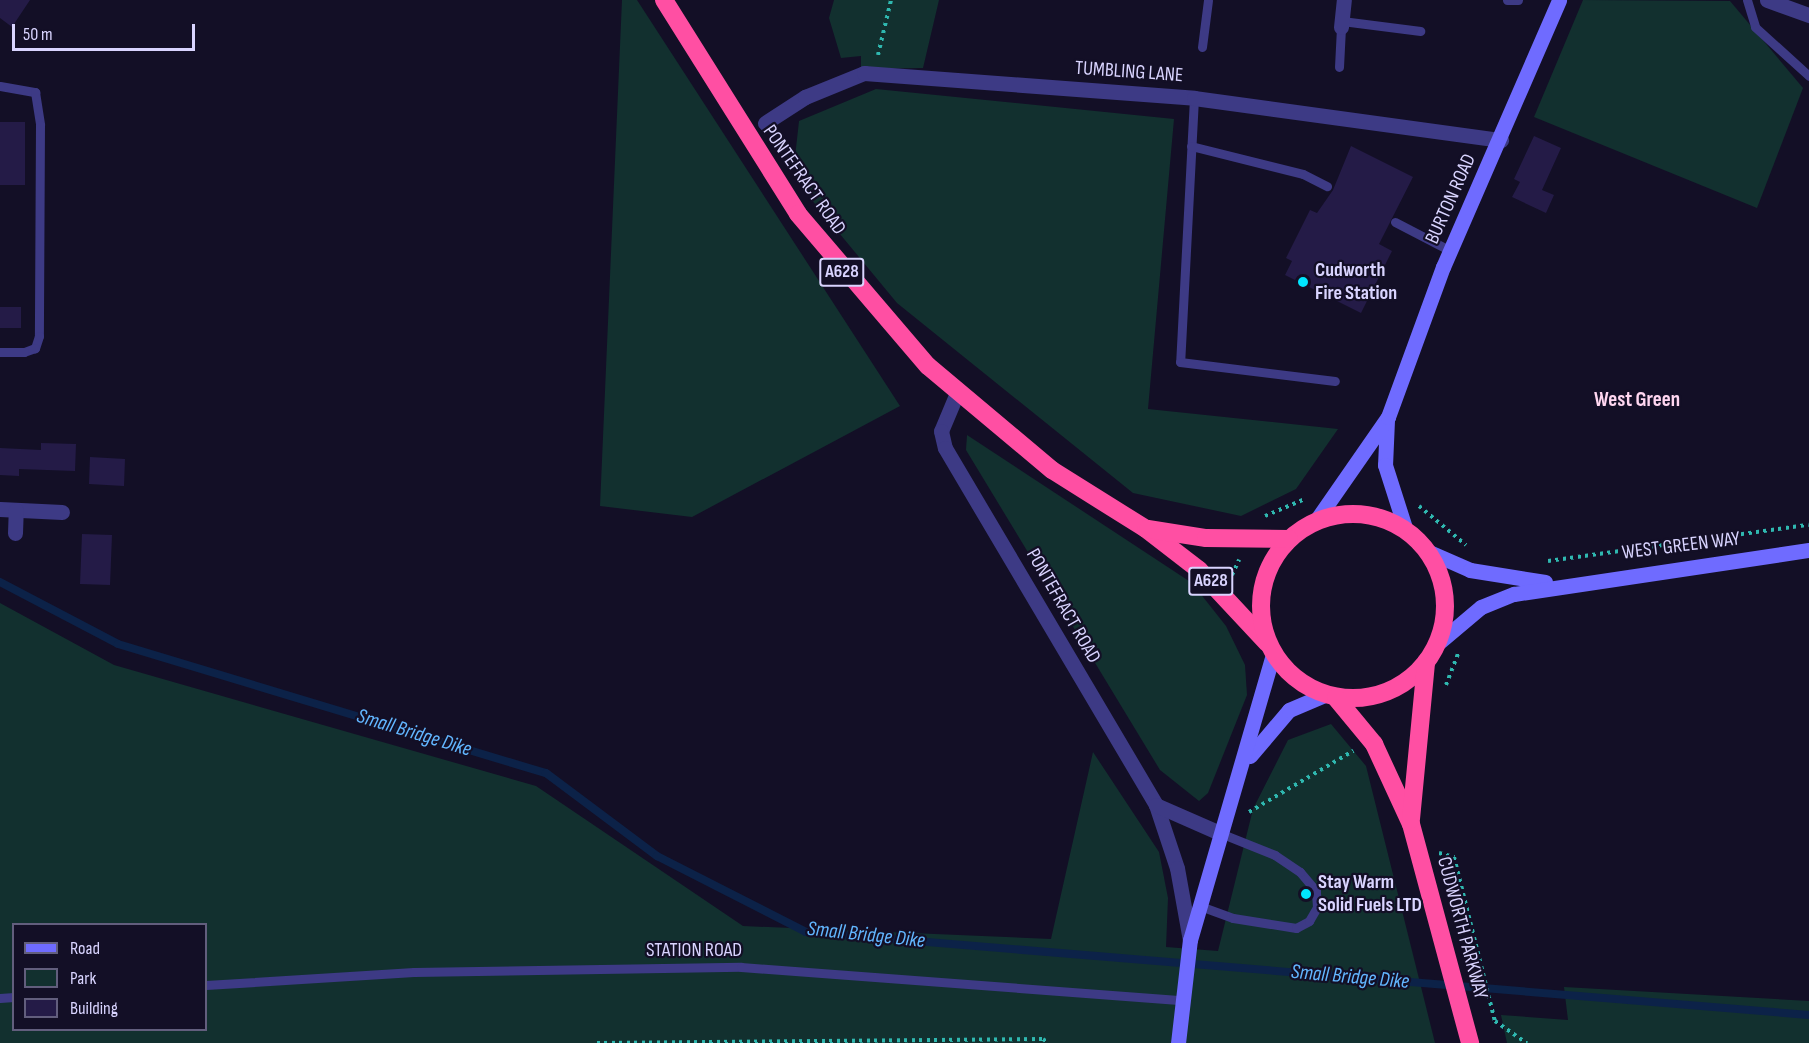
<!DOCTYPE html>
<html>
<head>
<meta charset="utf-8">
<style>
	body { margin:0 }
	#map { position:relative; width:1809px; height:1043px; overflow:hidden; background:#130f26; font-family:"Sofia Sans Condensed",sans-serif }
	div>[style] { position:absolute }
	.green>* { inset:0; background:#12302f }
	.stream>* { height:8px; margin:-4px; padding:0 4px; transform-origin:4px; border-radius:4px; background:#0c2248 }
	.building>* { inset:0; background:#241b47 }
	.path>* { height:4px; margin-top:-2px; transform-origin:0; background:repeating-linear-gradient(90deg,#2fb8b0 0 3px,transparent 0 7.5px) }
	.lane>* { height:9px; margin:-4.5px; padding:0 4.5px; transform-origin:4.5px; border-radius:4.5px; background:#3d3a85 }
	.street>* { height:15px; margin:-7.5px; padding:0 7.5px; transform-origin:7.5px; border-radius:7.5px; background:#3d3a85 }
	.secondary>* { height:15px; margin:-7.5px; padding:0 7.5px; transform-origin:7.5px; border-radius:7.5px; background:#6f6bff }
	.highway>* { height:18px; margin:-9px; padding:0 9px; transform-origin:9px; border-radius:9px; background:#ff4fa3 }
	.highway>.ring { margin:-9px; padding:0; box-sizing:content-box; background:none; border:18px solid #ff4fa3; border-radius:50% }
	.dots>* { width:16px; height:16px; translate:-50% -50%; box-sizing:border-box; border:3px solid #130f26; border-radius:50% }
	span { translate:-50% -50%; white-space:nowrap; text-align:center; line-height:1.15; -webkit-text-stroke:4.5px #130f26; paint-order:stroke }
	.shield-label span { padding:2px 4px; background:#130f26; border:2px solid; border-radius:4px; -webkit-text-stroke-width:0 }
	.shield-label { font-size:18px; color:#d9d4ff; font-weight:700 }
	.street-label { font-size:20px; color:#d9d4ff }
	.poi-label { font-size:20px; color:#d9d4ff; font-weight:700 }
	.left { translate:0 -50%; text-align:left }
	.neighbourhood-label { font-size:21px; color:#ffd6f0; font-weight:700 }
	.water-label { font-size:21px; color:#62b6ff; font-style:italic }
	.legend { position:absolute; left:12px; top:923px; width:195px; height:108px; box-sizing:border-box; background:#130f26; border:2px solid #625e7d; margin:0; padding:8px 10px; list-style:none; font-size:18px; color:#d9d4ff }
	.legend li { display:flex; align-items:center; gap:12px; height:30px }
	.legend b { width:30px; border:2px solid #625e7d }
	.scale { position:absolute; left:12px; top:24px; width:183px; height:27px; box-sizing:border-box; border:3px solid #d9d4ff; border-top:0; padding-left:8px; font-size:18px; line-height:21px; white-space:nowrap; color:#d9d4ff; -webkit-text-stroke:4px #130f26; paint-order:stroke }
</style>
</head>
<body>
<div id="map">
	<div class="green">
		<i style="clip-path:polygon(622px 0,637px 0,900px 406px,692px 517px,600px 506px)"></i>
		<i style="clip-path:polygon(834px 0,939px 0,923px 68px,861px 69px,861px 56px,841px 58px,829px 18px)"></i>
		<i style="clip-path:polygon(1583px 0,1730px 1px,1803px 88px,1757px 208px,1534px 117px)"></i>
		<i style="clip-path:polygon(876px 89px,1174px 119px,1148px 409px,1338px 429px,1296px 489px,1241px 516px,1133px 493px,897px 303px,811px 199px,795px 157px,799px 121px)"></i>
		<i style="clip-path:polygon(967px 435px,1192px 583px,1226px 626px,1245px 665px,1247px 695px,1208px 793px,1199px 801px,1160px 770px,966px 450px)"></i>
		<i style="clip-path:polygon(evenodd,0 603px,114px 665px,536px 786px,743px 926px,1051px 939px,1093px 752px,1159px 852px,1168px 898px,1166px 947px,1218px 951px,1253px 809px,1288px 740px,1331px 724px,1366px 766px,1435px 1043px,0 1043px,0 603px,14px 924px,206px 924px,206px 1030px,14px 1030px,14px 924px)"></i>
		<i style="clip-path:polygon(1564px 987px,1809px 1001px,1809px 1043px,1507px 1043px,1501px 1015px,1568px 1020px)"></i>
	</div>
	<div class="stream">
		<i style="left:0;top:582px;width:133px;rotate:27.7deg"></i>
		<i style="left:118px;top:644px;width:447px;rotate:16.8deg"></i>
		<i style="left:546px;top:773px;width:139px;rotate:36.8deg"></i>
		<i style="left:657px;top:856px;width:167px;rotate:27deg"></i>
		<i style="left:806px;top:932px;width:1006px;rotate:4.73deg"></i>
	</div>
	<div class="building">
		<i style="clip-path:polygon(0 0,30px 0,12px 27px,0 18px)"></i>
		<i style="clip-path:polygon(0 122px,25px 122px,25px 185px,0 185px)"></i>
		<i style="clip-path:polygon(1534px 136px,1561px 148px,1542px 190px,1554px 195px,1546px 213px,1512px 197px,1520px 182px,1514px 179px)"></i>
		<i style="clip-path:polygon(1351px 146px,1413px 177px,1379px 244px,1392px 251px,1361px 313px,1285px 275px,1292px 261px,1286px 258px,1310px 210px,1317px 213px,1333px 190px)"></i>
		<i style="clip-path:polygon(0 307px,21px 307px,21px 328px,0 328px)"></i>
		<i style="clip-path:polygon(41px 443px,76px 444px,75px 471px,19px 469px,19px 476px,0 475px,0 448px,41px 450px)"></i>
		<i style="clip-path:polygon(90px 457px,125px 459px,124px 486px,89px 484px)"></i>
		<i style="clip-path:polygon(82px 534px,112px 535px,110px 585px,80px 584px)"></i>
	</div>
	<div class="path">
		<i style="left:878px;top:55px;width:57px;rotate:-76.7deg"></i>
		<i style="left:1419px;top:506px;width:61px;rotate:39.7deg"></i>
		<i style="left:1265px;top:516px;width:43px;rotate:-23deg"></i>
		<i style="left:1548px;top:561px;width:263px;rotate:-7.9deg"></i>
		<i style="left:1232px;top:575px;width:17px;rotate:-65deg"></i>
		<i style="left:1446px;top:685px;width:34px;rotate:-69deg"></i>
		<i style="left:1249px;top:812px;width:121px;rotate:-30.4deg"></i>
		<i style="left:1439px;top:853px;width:16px;rotate:15deg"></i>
		<i style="left:1454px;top:857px;width:169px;rotate:76deg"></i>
		<i style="left:1495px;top:1021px;width:39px;rotate:35deg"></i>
		<i style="left:597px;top:1043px;width:446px;rotate:-0.5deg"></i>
		<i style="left:1043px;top:1039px;width:6px;rotate:39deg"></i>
	</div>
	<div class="lane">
		<i style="left:1507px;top:0;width:11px"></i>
		<i style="left:1747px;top:0;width:28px;rotate:73deg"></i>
		<i style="left:1755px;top:27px;width:73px;rotate:42.2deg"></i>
		<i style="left:1342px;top:21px;width:79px;rotate:7.3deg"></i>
		<i style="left:1202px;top:47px;width:47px;rotate:-82.7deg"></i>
		<i style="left:1339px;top:67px;width:40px;rotate:-87.1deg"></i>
		<i style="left:0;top:86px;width:36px;rotate:10deg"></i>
		<i style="left:35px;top:92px;width:33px;rotate:81deg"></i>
		<i style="left:40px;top:125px;width:211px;rotate:90.3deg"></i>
		<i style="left:39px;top:336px;width:13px;rotate:108deg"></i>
		<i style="left:35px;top:348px;width:12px;rotate:160deg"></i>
		<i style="left:24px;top:352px;width:24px;rotate:180deg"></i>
		<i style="left:1194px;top:98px;width:264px;rotate:93deg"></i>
		<i style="left:1180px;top:362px;width:156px;rotate:7deg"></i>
		<i style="left:1191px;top:146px;width:115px;rotate:14deg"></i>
		<i style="left:1303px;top:174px;width:27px;rotate:27deg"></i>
		<i style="left:1395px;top:222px;width:63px;rotate:27.4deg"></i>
		<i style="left:1200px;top:906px;width:35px;rotate:20deg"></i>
		<i style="left:1233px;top:918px;width:64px;rotate:9deg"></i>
		<i style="left:1296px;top:928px;width:15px;rotate:-28deg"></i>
		<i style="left:1309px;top:921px;width:16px;rotate:-60deg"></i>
		<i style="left:1317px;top:907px;width:16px;rotate:-94deg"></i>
		<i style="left:1316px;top:891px;width:25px;rotate:-130deg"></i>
		<i style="left:1300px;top:872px;width:30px;rotate:-146deg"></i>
		<i style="left:1275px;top:855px;width:59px;rotate:-158.2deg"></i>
		<i style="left:206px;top:985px;width:208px;rotate:-3.6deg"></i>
		<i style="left:414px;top:972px;width:327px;rotate:-0.9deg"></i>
		<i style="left:741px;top:967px;width:442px;rotate:4.3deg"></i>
		<i style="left:0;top:998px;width:14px;rotate:-4deg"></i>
	</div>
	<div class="street">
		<i style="left:1767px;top:0;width:45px;rotate:19.7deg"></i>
		<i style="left:1341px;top:27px;width:27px;rotate:-84deg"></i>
		<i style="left:765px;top:123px;width:48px;rotate:-33deg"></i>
		<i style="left:805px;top:97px;width:64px;rotate:-22.1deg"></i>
		<i style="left:864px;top:73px;width:331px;rotate:4.3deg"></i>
		<i style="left:1194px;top:98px;width:310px;rotate:7.8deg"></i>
		<i style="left:957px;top:393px;width:41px;rotate:112.8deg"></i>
		<i style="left:941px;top:431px;width:17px;rotate:77deg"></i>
		<i style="left:945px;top:448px;width:415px;rotate:59.4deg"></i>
		<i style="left:1156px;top:805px;width:66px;rotate:71.6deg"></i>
		<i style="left:1177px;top:868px;width:73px;rotate:79.8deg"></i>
		<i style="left:0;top:509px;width:62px;rotate:2.8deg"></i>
		<i style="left:15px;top:533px;width:23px;rotate:-88deg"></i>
		<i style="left:1156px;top:805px;width:70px;rotate:23.6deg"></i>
	</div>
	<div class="secondary">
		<i style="left:1387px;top:420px;width:45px;rotate:92.5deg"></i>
		<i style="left:1385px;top:465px;width:69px;rotate:72.3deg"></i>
		<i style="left:1315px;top:522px;width:128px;rotate:-55.2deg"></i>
		<i style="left:1388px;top:417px;width:160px;rotate:-69.9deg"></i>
		<i style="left:1443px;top:267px;width:291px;rotate:-66.5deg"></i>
		<i style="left:1427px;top:551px;width:47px;rotate:23.8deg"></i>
		<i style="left:1470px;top:570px;width:76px;rotate:9.1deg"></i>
		<i style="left:1437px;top:644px;width:57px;rotate:-40.1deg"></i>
		<i style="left:1481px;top:607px;width:35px;rotate:-22deg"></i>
		<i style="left:1514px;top:594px;width:298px;rotate:-8.5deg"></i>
		<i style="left:1250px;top:756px;width:60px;rotate:-49.7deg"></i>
		<i style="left:1289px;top:710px;width:39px;rotate:-23deg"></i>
		<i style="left:1178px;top:1043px;width:104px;rotate:-83.4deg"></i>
		<i style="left:1190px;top:940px;width:298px;rotate:-73.8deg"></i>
	</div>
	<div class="highway">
		<i style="left:664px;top:0;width:252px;rotate:57.9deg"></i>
		<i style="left:798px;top:214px;width:200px;rotate:49.5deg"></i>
		<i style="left:928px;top:366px;width:162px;rotate:40deg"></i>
		<i style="left:1052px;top:470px;width:111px;rotate:32.1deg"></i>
		<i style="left:1146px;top:529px;width:67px;rotate:37.7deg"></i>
		<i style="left:1199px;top:570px;width:100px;rotate:47deg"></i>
		<i class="ring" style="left:1261px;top:514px;width:166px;height:166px"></i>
		<i style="left:1148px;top:529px;width:59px;rotate:8.8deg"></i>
		<i style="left:1206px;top:538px;width:83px;rotate:0.7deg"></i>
		<i style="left:1336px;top:698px;width:60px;rotate:50.4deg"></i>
		<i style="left:1374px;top:744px;width:88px;rotate:65.2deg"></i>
		<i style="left:1411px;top:824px;width:227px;rotate:74.9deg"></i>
		<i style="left:1411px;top:819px;width:158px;rotate:-84.5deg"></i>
	</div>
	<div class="dots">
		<i style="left:1303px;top:282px;background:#00e5ff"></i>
		<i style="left:1306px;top:894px;background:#00e5ff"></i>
	</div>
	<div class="shield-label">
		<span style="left:842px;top:272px">A628</span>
		<span style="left:1211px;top:581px">A628</span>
	</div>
	<div class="street-label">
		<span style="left:1129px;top:72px;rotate:4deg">TUMBLING LANE</span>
		<span style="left:804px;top:180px;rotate:55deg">PONTEFRACT ROAD</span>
		<span style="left:1451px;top:199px;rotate:-66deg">BURTON ROAD</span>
		<span style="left:1681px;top:546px;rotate:-7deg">WEST GREEN WAY</span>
		<span style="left:1063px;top:606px;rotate:60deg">PONTEFRACT ROAD</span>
		<span style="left:1462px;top:928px;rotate:75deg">CUDWORTH PARKWAY</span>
		<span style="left:694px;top:950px">STATION ROAD</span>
	</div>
	<div class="poi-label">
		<span class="left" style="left:1315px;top:282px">Cudworth<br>Fire Station</span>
		<span class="left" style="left:1318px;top:894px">Stay Warm<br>Solid Fuels LTD</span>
	</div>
	<div class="neighbourhood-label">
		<span style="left:1637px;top:400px">West Green</span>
	</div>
	<div class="water-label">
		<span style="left:414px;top:733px;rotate:17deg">Small Bridge Dike</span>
		<span style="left:866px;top:935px;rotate:6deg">Small Bridge Dike</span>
		<span style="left:1350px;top:977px;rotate:5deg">Small Bridge Dike</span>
	</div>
	<ul class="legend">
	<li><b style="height:8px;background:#6f6bff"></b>Road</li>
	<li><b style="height:16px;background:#12302f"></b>Park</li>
	<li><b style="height:16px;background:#241b47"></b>Building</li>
	</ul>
	<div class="scale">50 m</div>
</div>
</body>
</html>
